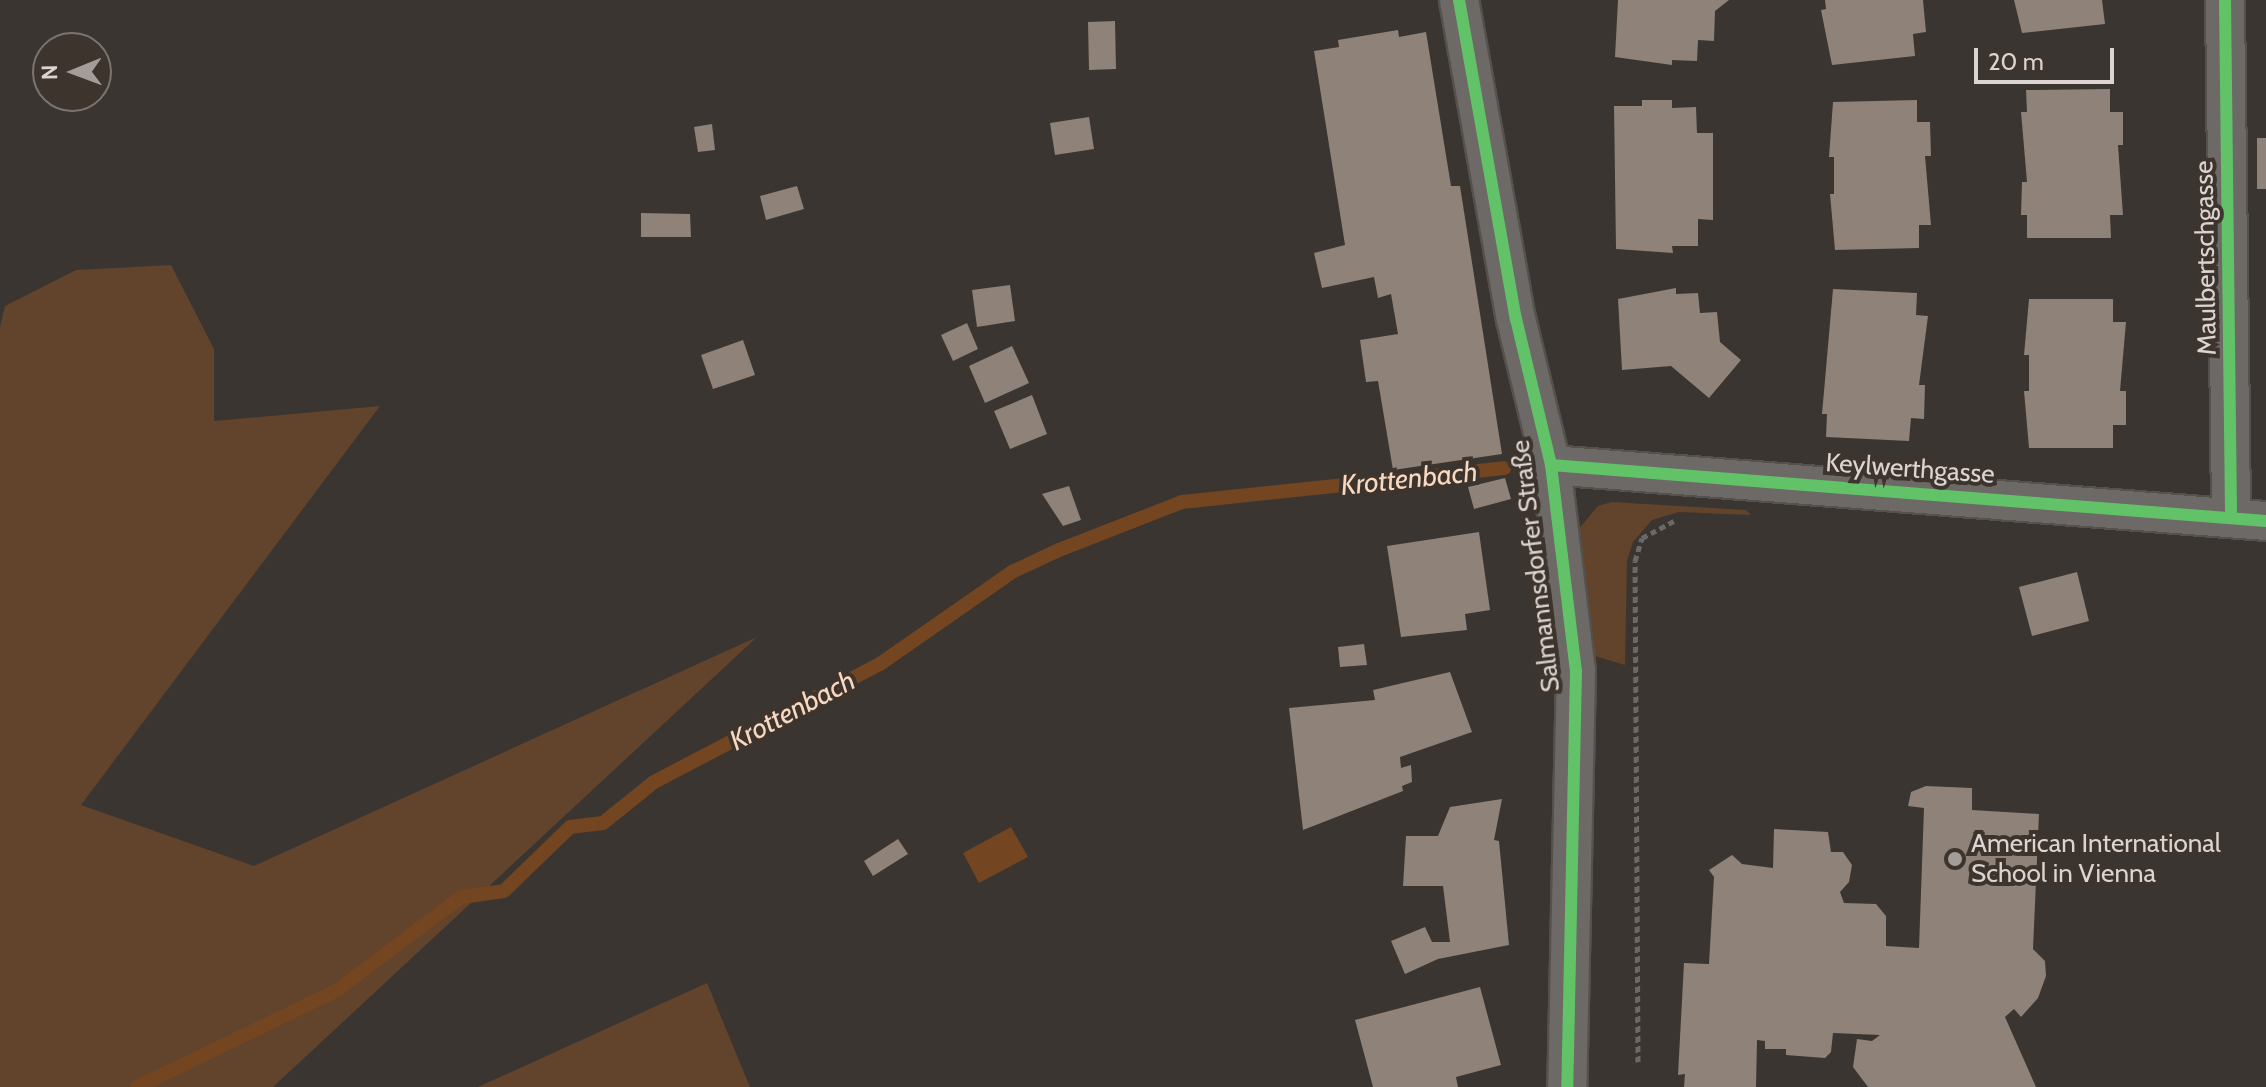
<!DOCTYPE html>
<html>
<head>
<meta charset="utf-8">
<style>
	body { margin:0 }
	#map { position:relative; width:2266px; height:1087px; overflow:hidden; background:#3a3530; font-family:Cabin,sans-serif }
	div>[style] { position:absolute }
	.green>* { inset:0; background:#62432c }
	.water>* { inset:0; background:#734521 }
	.stream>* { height:14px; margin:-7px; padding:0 7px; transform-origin:7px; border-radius:7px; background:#734521 }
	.building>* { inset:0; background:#8f8278 }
	.path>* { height:5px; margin-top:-2.5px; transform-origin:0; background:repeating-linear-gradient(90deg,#6b6866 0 6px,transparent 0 10px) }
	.roads { filter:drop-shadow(2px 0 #55514d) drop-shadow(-2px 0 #55514d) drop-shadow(0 2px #55514d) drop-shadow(0 -2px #55514d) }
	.minor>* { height:38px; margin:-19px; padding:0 19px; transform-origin:19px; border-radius:19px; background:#6d6966 }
	.cycleway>* { height:12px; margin:-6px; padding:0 6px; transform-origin:6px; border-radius:6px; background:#61c268 }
	.dots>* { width:22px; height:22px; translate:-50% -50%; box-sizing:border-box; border:4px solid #3d342d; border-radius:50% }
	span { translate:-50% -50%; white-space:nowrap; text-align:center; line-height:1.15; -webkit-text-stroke:8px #3d342d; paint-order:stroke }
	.street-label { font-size:26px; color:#dbd4d0 }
	.poi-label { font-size:26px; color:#dbd4d0 }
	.left { translate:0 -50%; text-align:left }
	.water-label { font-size:28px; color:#f8d8c1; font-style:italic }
	.north { position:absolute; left:32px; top:32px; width:80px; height:80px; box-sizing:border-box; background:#3d342d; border:2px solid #7c746e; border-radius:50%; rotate:269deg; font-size:22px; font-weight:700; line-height:32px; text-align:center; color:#dbd4d0 }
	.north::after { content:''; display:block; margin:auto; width:28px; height:36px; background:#a39c98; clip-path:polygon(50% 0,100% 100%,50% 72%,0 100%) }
	.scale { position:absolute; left:1974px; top:48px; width:140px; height:36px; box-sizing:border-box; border:4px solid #dbd4d0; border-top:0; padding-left:10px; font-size:24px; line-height:28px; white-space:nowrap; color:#dbd4d0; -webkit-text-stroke:6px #3d342d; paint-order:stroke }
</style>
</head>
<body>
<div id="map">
	<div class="green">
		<i style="clip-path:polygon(171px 265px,214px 349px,214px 421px,380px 406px,81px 805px,254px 866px,757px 637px,273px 1087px,0 1087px,0 327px,5px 306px,76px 270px)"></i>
		<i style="clip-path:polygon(1612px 502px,1746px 510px,1751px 515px,1679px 512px,1652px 520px,1633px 542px,1627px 561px,1625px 665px,1588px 654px,1577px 531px,1598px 506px)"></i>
		<i style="clip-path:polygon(707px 983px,750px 1087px,478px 1087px)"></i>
	</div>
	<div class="water">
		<i style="clip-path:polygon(1011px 827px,1028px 857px,979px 883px,963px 853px)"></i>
	</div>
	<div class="stream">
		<i style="left:137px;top:1087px;width:221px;rotate:-25.8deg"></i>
		<i style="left:336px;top:991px;width:156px;rotate:-36.9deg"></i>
		<i style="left:461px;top:897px;width:43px;rotate:-7.9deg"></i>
		<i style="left:504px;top:891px;width:92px;rotate:-44.1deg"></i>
		<i style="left:570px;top:827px;width:33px;rotate:-7deg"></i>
		<i style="left:603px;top:823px;width:65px;rotate:-38.8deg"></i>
		<i style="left:654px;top:782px;width:255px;rotate:-27.6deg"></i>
		<i style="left:880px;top:664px;width:161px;rotate:-34.9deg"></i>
		<i style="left:1012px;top:572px;width:52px;rotate:-25.1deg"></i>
		<i style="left:1059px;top:550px;width:132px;rotate:-21.3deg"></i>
		<i style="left:1182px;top:502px;width:324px;rotate:-6deg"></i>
	</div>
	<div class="building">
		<i style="clip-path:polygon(1618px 0,1729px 0,1715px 11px,1714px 41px,1698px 40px,1697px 61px,1672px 60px,1672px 65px,1615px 57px)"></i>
		<i style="clip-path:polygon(1825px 0,1923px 0,1926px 32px,1913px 34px,1915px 56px,1832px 65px,1821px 10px,1826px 9px)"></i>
		<i style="clip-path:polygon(2014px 0,2102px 0,2105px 24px,2022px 33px)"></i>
		<i style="clip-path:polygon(1115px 21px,1116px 69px,1089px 70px,1088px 22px)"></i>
		<i style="clip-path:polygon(1398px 30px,1399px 37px,1426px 32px,1451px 186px,1460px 186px,1502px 454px,1393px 470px,1378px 381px,1366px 382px,1360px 340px,1398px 334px,1391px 294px,1378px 298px,1374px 277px,1322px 288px,1314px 253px,1345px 245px,1314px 51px,1339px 47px,1338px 40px)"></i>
		<i style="clip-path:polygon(2110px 89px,2110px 112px,2123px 112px,2123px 145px,2118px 145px,2123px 215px,2110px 215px,2111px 238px,2027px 238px,2027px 215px,2021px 215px,2022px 182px,2027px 182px,2021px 112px,2027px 112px,2026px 90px)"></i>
		<i style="clip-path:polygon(1642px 100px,1672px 100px,1672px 108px,1696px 107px,1697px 133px,1713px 133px,1713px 220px,1698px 219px,1698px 246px,1672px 246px,1673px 253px,1616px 249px,1614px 106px,1642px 106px)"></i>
		<i style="clip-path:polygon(1917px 100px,1917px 122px,1930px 122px,1931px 156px,1925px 156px,1931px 225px,1919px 225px,1919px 248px,1835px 250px,1830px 194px,1834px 194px,1834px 157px,1829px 157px,1833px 102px)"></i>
		<i style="clip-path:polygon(1089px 117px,1094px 149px,1055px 155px,1050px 123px)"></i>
		<i style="clip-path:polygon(712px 124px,715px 150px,698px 152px,694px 127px)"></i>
		<i style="clip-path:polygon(2257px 138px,2266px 138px,2266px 189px,2257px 189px)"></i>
		<i style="clip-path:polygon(797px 186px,804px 209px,766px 220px,760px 196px)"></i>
		<i style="clip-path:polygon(641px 213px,690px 214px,691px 237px,641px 237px)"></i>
		<i style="clip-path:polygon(1010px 285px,1015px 321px,977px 327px,972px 290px)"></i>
		<i style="clip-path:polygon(1676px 288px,1676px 294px,1698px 293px,1700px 313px,1717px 312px,1720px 342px,1741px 360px,1709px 398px,1671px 366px,1622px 370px,1618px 299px)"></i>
		<i style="clip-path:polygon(1833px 289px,1917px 293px,1916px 315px,1928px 316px,1919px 385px,1925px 385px,1924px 419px,1911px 418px,1909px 441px,1826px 437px,1827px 414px,1822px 414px)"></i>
		<i style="clip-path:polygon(2029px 299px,2113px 299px,2113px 322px,2126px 322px,2120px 391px,2126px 391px,2126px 425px,2113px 425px,2113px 448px,2029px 448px,2024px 391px,2029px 391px,2029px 355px,2024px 355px)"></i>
		<i style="clip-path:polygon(967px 323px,978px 349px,953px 361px,941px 335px)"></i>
		<i style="clip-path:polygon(743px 340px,755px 375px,713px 389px,701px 355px)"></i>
		<i style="clip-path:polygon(1012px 346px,1029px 383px,985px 403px,969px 366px)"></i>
		<i style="clip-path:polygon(1032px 395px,1047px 434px,1010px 449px,994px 411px)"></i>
		<i style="clip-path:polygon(1505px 478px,1511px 499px,1474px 509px,1468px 487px)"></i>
		<i style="clip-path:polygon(1069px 486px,1081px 520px,1063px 526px,1042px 494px)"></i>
		<i style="clip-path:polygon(1479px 532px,1490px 610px,1465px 614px,1467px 630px,1401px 637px,1387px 546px)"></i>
		<i style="clip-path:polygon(2077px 572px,2089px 621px,2032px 636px,2019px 587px)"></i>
		<i style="clip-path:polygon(1364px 644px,1367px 665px,1340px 667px,1338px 647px)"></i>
		<i style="clip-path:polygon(1450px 672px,1472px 732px,1400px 757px,1401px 768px,1411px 765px,1412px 782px,1402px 786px,1403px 791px,1303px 830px,1289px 708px,1375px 700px,1373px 690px)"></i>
		<i style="clip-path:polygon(1926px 786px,1972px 788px,1972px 810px,2039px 814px,2033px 949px,2045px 961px,2046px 976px,2038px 998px,2021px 1017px,2014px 1009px,2005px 1017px,2036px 1087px,1868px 1087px,1853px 1067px,1857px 1039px,1872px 1041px,1880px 1035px,1833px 1033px,1831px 1052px,1825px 1058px,1786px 1055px,1786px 1049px,1765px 1049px,1765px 1041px,1757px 1040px,1756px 1087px,1684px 1087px,1685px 1074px,1678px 1075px,1684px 963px,1709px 964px,1714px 877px,1709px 870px,1732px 855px,1742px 864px,1773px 868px,1774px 829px,1828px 832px,1831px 852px,1843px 852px,1852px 865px,1849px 882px,1840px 892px,1844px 903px,1876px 904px,1886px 916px,1886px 946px,1919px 948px,1924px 808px,1908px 806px,1911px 792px)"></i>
		<i style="clip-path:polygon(1502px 799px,1494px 840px,1499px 841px,1509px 945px,1438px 959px,1405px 974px,1391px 941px,1425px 927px,1432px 942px,1450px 942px,1443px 886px,1403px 886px,1406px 836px,1438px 836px,1450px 807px)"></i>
		<i style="clip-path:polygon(898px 839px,908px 854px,873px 876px,864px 861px)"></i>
		<i style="clip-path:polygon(1480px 987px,1501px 1065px,1456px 1077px,1458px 1087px,1373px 1087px,1355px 1020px)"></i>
	</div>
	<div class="path">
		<i style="left:1638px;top:1062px;width:501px;rotate:-90.34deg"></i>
		<i style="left:1635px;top:561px;width:24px;rotate:-73deg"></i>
		<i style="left:1642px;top:538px;width:38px;rotate:-28deg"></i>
	</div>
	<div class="roads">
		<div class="minor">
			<i style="left:1459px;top:0;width:324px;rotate:79.9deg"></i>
			<i style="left:1516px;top:319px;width:150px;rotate:76.5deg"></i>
			<i style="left:1551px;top:465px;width:208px;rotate:83.1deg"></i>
			<i style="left:1576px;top:671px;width:416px;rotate:91.2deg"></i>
			<i style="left:2225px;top:0;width:516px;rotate:89.33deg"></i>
			<i style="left:1551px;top:465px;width:717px;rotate:4.48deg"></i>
		</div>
	</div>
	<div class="cycleway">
		<i style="left:1459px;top:0;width:324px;rotate:79.9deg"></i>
		<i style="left:1516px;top:319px;width:150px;rotate:76.5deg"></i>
		<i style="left:1551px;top:465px;width:208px;rotate:83.1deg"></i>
		<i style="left:1576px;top:671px;width:416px;rotate:91.2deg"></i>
		<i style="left:2225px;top:0;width:516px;rotate:89.33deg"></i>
		<i style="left:1551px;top:465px;width:717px;rotate:4.48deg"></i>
	</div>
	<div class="dots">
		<i style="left:1955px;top:859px;background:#a39c98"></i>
	</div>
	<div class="street-label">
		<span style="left:2206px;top:258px;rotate:-91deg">Maulbertschgasse</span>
		<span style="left:1910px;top:469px;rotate:4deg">Keylwerthgasse</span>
		<span style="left:1536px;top:566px;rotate:-97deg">Salmannsdorfer Straße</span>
	</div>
	<div class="poi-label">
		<span class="left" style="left:1971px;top:859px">American International<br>School in Vienna</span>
	</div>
	<div class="water-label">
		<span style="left:1409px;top:478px;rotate:-6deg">Krottenbach</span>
		<span style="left:792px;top:710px;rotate:-28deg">Krottenbach</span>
	</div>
	<div class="north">N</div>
	<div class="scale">20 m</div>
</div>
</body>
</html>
